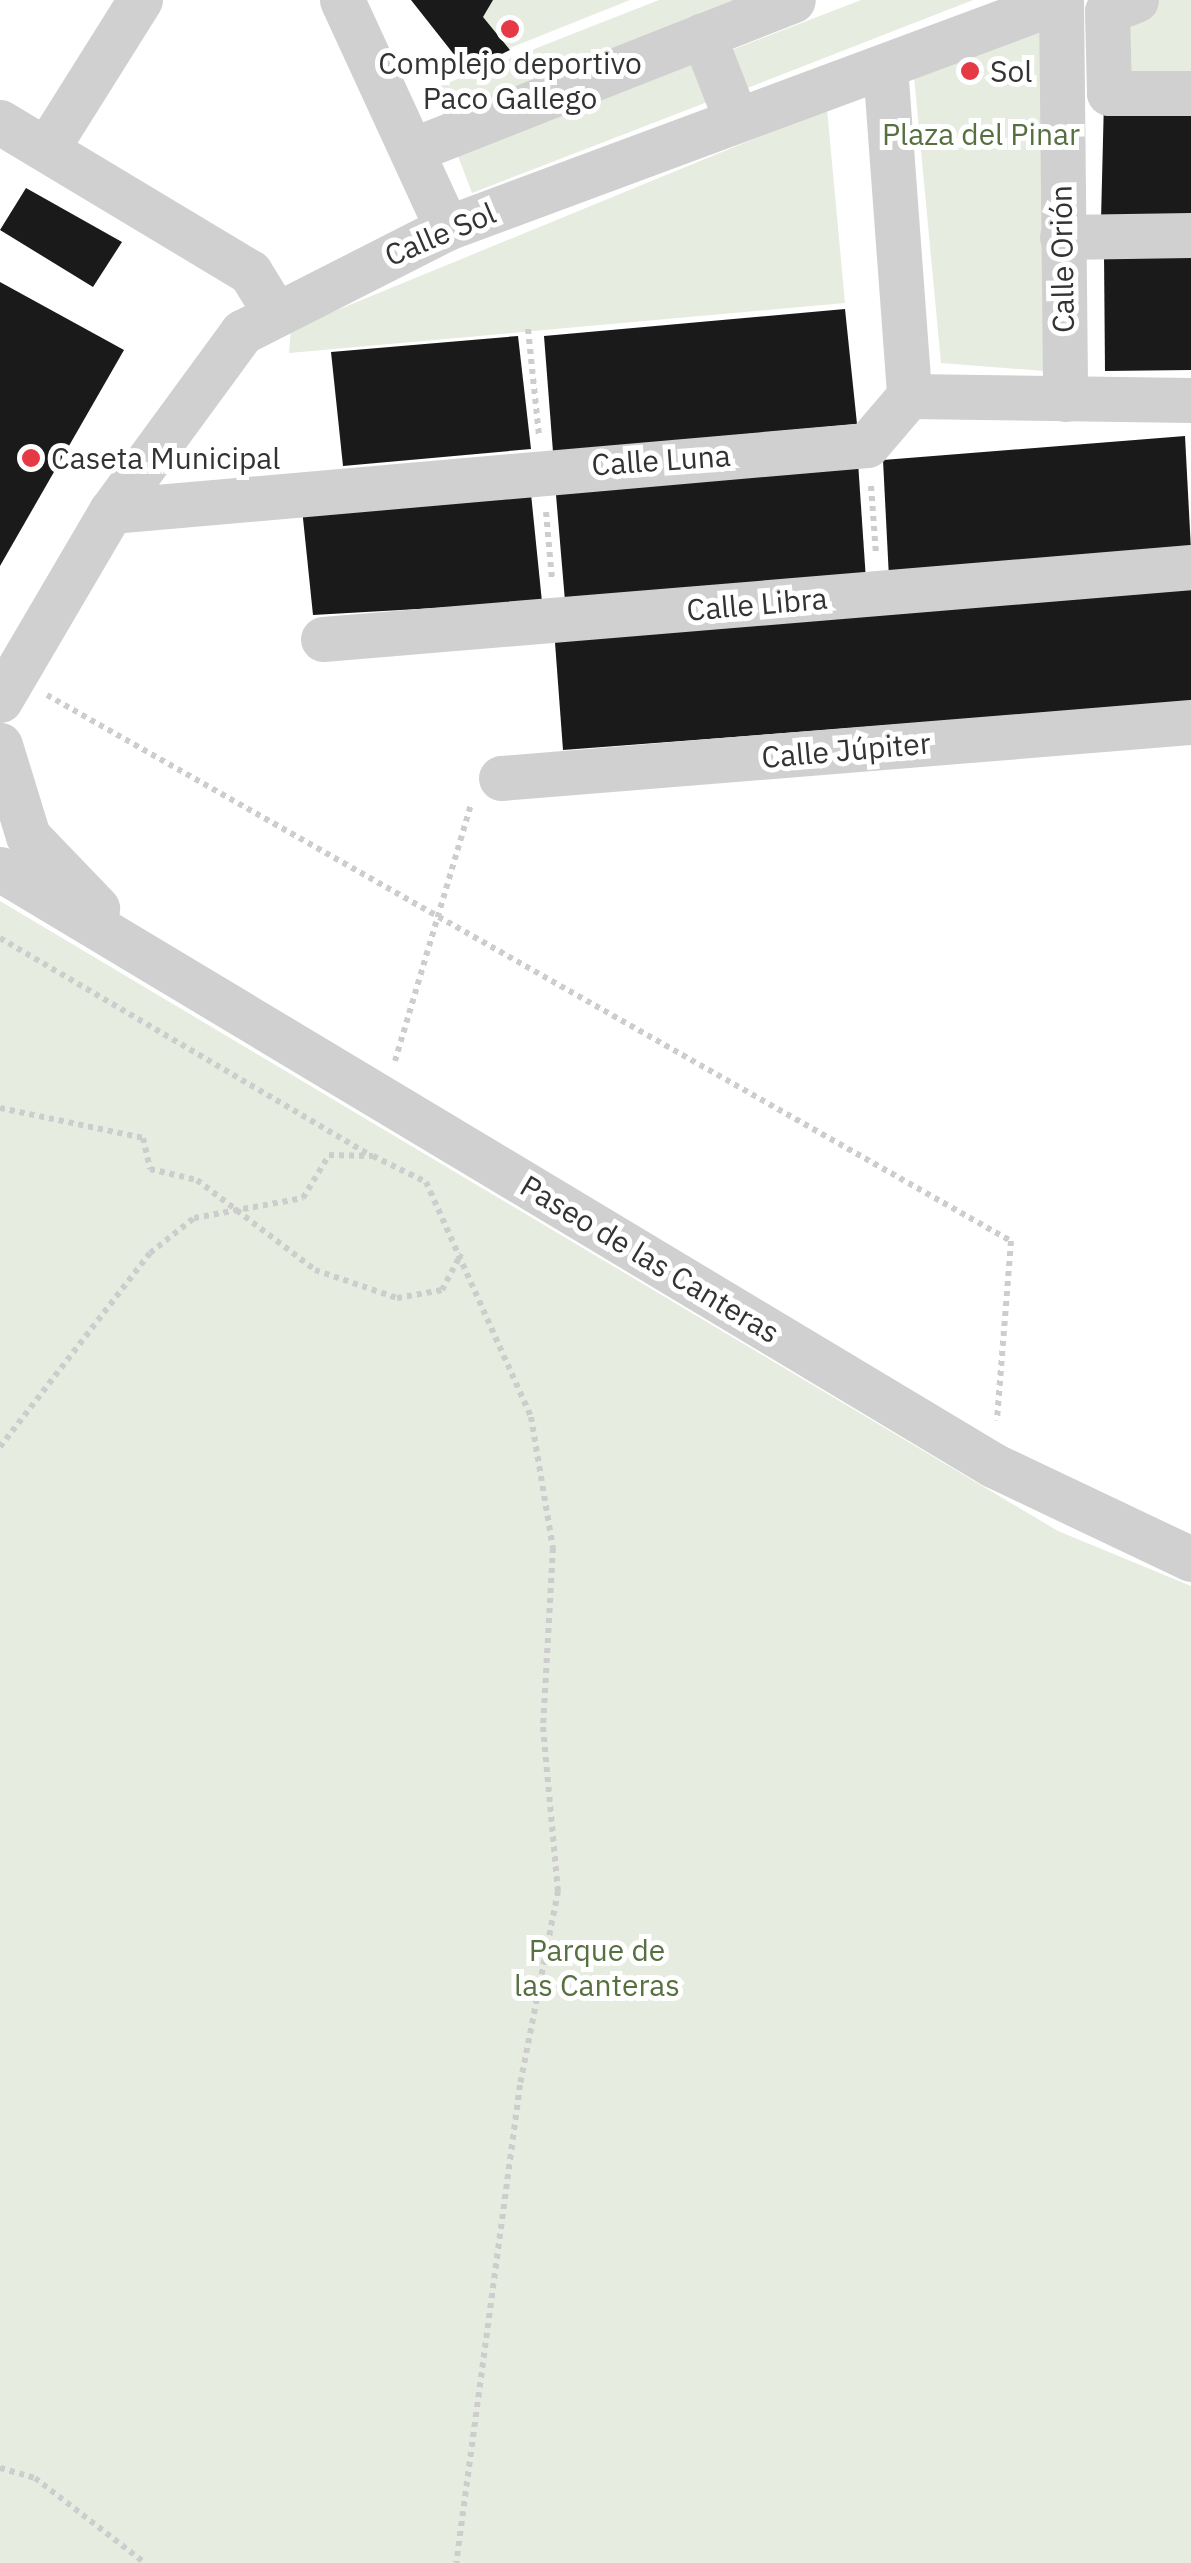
<!DOCTYPE html>
<html>
<head>
<meta charset="utf-8">
<style>
	body { margin:0 }
	#map { position:relative; width:1191px; height:2563px; overflow:hidden; background:#fff; font-family:"IBM Plex Sans",sans-serif }
	div>[style] { position:absolute }
	.green>* { inset:0; background:#e6ecdf }
	.building>* { inset:0; background:#1a1a1a }
	.path>* { height:6px; margin-top:-3px; transform-origin:0; background:repeating-linear-gradient(90deg,#cdcdcd 0 5px,transparent 0 10px) }
	.minor>* { height:45px; margin:-22.5px; padding:0 22.5px; transform-origin:22.5px; border-radius:22.5px; background:#d0d0d0 }
	.dots>* { width:28px; height:28px; translate:-50% -50%; box-sizing:border-box; border:5px solid #fff; border-radius:50% }
	span { translate:-50% -50%; white-space:nowrap; text-align:center; line-height:1.15; -webkit-text-stroke:10px #fff; paint-order:stroke }
	.poi-label { font-size:30px; color:#333 }
	.left { translate:0 -50%; text-align:left }
	.park-label { font-size:30px; color:#56703f }
	.street-label { font-size:30px; color:#333 }
</style>
</head>
<body>
<div id="map">
	<div class="green">
		<i style="clip-path:polygon(431px 0,630px 0,487px 57px)"></i>
		<i style="clip-path:polygon(659px 0,747px 0,446px 122px,432px 89px)"></i>
		<i style="clip-path:polygon(861px 0,973px 0,745px 89px,729px 51px)"></i>
		<i style="clip-path:polygon(1120px 0,1191px 0,1191px 101px,1104px 100px)"></i>
		<i style="clip-path:polygon(1040px 32px,1045px 371px,941px 363px,914px 76px)"></i>
		<i style="clip-path:polygon(696px 63px,710px 101px,472px 193px,458px 156px)"></i>
		<i style="clip-path:polygon(827px 109px,845px 303px,289px 353px,291px 329px)"></i>
		<i style="clip-path:polygon(0 901px,1058px 1531px,1191px 1586px,1191px 2563px,0 2563px)"></i>
	</div>
	<div class="building">
		<i style="clip-path:polygon(411px 0,493px 0,483px 17px,510px 50px,467px 71px)"></i>
		<i style="clip-path:polygon(1104px 100px,1191px 101px,1191px 220px,1101px 220px)"></i>
		<i style="clip-path:polygon(26px 188px,122px 242px,93px 287px,0 230px)"></i>
		<i style="clip-path:polygon(1104px 253px,1191px 253px,1191px 370px,1105px 371px)"></i>
		<i style="clip-path:polygon(0 282px,124px 350px,0 566px)"></i>
		<i style="clip-path:polygon(845px 309px,857px 424px,553px 452px,544px 336px)"></i>
		<i style="clip-path:polygon(518px 336px,531px 449px,343px 466px,331px 352px)"></i>
		<i style="clip-path:polygon(1185px 436px,1191px 550px,889px 578px,883px 460px)"></i>
		<i style="clip-path:polygon(858px 462px,866px 580px,565px 601px,555px 483px)"></i>
		<i style="clip-path:polygon(530px 484px,542px 602px,313px 615px,301px 499px)"></i>
		<i style="clip-path:polygon(1191px 587px,1191px 702px,563px 750px,554px 629px)"></i>
	</div>
	<div class="path">
		<i style="left:528px;top:329px;width:107px;rotate:84.1deg"></i>
		<i style="left:871px;top:486px;width:68px;rotate:85.8deg"></i>
		<i style="left:546px;top:512px;width:67px;rotate:84.9deg"></i>
		<i style="left:47px;top:695px;width:1108px;rotate:29.53deg"></i>
		<i style="left:1011px;top:1241px;width:180px;rotate:94.5deg"></i>
		<i style="left:0;top:938px;width:425px;rotate:30.4deg"></i>
		<i style="left:395px;top:1061px;width:267px;rotate:-73.5deg"></i>
		<i style="left:0;top:1108px;width:146px;rotate:11.8deg"></i>
		<i style="left:143px;top:1138px;width:32px;rotate:77deg"></i>
		<i style="left:150px;top:1169px;width:48px;rotate:13.2deg"></i>
		<i style="left:197px;top:1180px;width:148px;rotate:37.3deg"></i>
		<i style="left:315px;top:1270px;width:87px;rotate:18.9deg"></i>
		<i style="left:397px;top:1298px;width:46px;rotate:-10.1deg"></i>
		<i style="left:442px;top:1290px;width:41px;rotate:-62.2deg"></i>
		<i style="left:0;top:1447px;width:245px;rotate:-52.3deg"></i>
		<i style="left:150px;top:1253px;width:56px;rotate:-38.5deg"></i>
		<i style="left:194px;top:1218px;width:111px;rotate:-10.4deg"></i>
		<i style="left:303px;top:1198px;width:50px;rotate:-58.8deg"></i>
		<i style="left:329px;top:1155px;width:44px;rotate:1.3deg"></i>
		<i style="left:373px;top:1156px;width:59px;rotate:26.1deg"></i>
		<i style="left:426px;top:1182px;width:257px;rotate:65.9deg"></i>
		<i style="left:531px;top:1417px;width:133px;rotate:80.5deg"></i>
		<i style="left:553px;top:1548px;width:179px;rotate:93.2deg"></i>
		<i style="left:543px;top:1727px;width:165px;rotate:84.8deg"></i>
		<i style="left:558px;top:1891px;width:198px;rotate:101.1deg"></i>
		<i style="left:520px;top:2085px;width:482px;rotate:97.6deg"></i>
		<i style="left:0;top:2468px;width:36px;rotate:16deg"></i>
		<i style="left:35px;top:2478px;width:139px;rotate:37.7deg"></i>
	</div>
	<div class="minor">
		<i style="left:342px;top:0;width:251px;rotate:65.3deg"></i>
		<i style="left:1061px;top:0;width:399px;rotate:89.4deg"></i>
		<i style="left:1136px;top:0;width:31px;rotate:159deg"></i>
		<i style="left:1107px;top:11px;width:82px;rotate:88.6deg"></i>
		<i style="left:1109px;top:93px;width:82px"></i>
		<i style="left:703px;top:35px;width:90px;rotate:68.6deg"></i>
		<i style="left:885px;top:66px;width:331px;rotate:85.8deg"></i>
		<i style="left:0;top:122px;width:292px;rotate:31deg"></i>
		<i style="left:250px;top:272px;width:46px;rotate:58.4deg"></i>
		<i style="left:47px;top:148px;width:175px;rotate:-57.9deg"></i>
		<i style="left:415px;top:149px;width:406px;rotate:-21.5deg"></i>
		<i style="left:1062px;top:237px;width:129px;rotate:-0.9deg"></i>
		<i style="left:909px;top:396px;width:282px;rotate:0.8deg"></i>
		<i style="left:111px;top:511px;width:759px;rotate:-4.99deg"></i>
		<i style="left:867px;top:445px;width:65px;rotate:-49.4deg"></i>
		<i style="left:323px;top:639px;width:871px;rotate:-4.74deg"></i>
		<i style="left:0;top:700px;width:219px;rotate:-59.6deg"></i>
		<i style="left:111px;top:511px;width:222px;rotate:-53.8deg"></i>
		<i style="left:242px;top:332px;width:230px;rotate:-26.9deg"></i>
		<i style="left:447px;top:228px;width:655px;rotate:-20.37deg"></i>
		<i style="left:0;top:745px;width:95px;rotate:72.9deg"></i>
		<i style="left:28px;top:836px;width:100px;rotate:46.2deg"></i>
		<i style="left:501px;top:778px;width:692px;rotate:-4.64deg"></i>
		<i style="left:0;top:869px;width:1158px;rotate:30.97deg"></i>
		<i style="left:993px;top:1465px;width:219px;rotate:25.4deg"></i>
	</div>
	<div class="dots">
		<i style="left:510px;top:29px;background:#e63946"></i>
		<i style="left:970px;top:71px;background:#e63946"></i>
		<i style="left:31px;top:458px;background:#e63946"></i>
	</div>
	<div class="poi-label">
		<span style="left:510px;top:80px">Complejo deportivo<br>Paco Gallego</span>
		<span class="left" style="left:990px;top:71px">Sol</span>
		<span class="left" style="left:51px;top:458px">Caseta Municipal</span>
	</div>
	<div class="park-label">
		<span style="left:981px;top:134px">Plaza del Pinar</span>
		<span style="left:597px;top:1967px">Parque de<br>las Canteras</span>
	</div>
	<div class="street-label">
		<span style="left:440px;top:234px;rotate:-23deg">Calle Sol</span>
		<span style="left:1062px;top:259px;rotate:-91deg">Calle Orión</span>
		<span style="left:661px;top:460px;rotate:-4deg">Calle Luna</span>
		<span style="left:757px;top:604px;rotate:-5deg">Calle Libra</span>
		<span style="left:846px;top:750px;rotate:-5deg">Calle Júpiter</span>
		<span style="left:650px;top:1259px;rotate:31deg">Paseo de las Canteras</span>
	</div>
</div>
</body>
</html>
